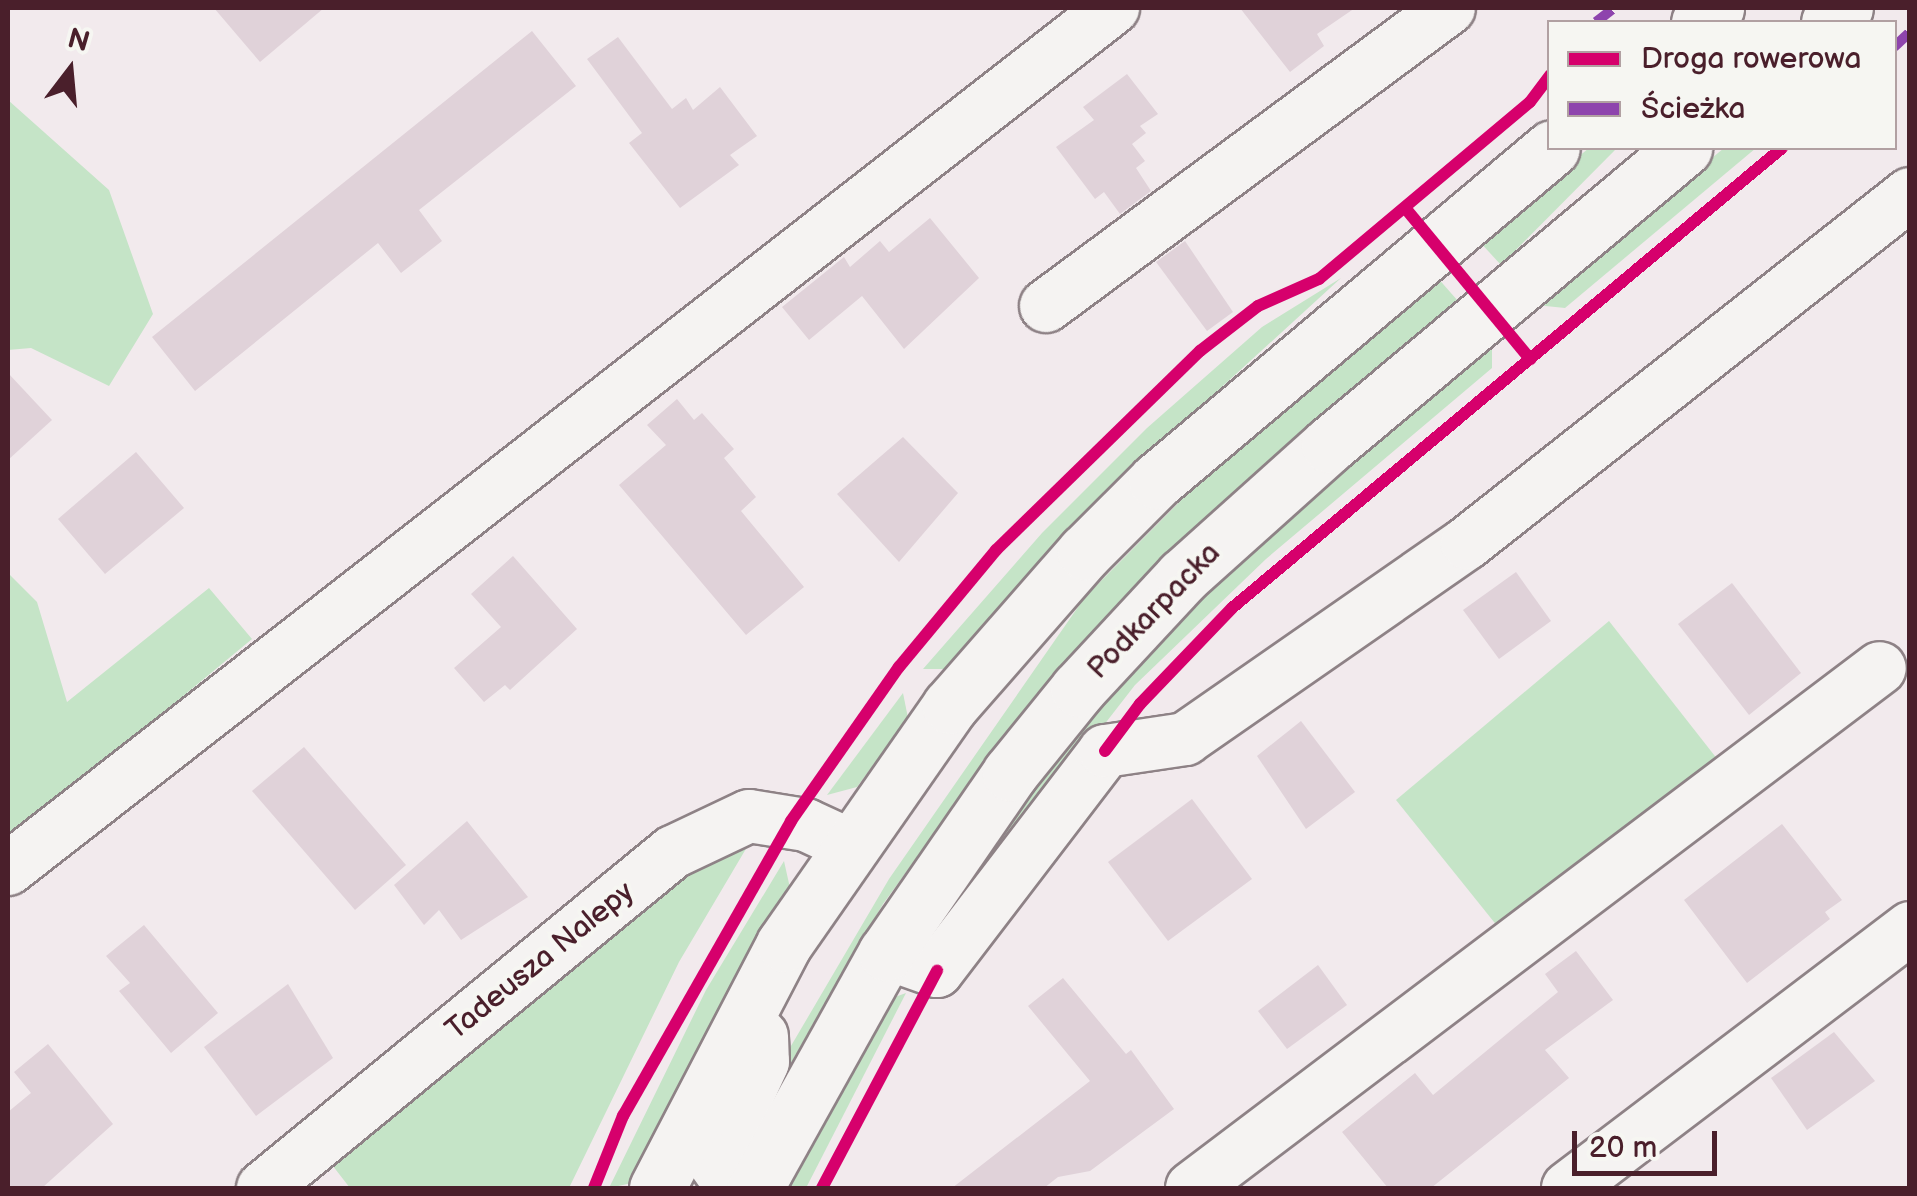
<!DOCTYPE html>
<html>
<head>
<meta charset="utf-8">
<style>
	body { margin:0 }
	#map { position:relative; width:1917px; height:1196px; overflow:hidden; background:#f2eaed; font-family:"Balsamiq Sans",sans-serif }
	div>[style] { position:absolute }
	.green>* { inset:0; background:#c5e4c7 }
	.building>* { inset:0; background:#e0d2d9 }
	.roads { filter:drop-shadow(2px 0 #8e8286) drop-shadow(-2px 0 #8e8286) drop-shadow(0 2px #8e8286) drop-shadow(0 -2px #8e8286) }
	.minor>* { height:52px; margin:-26px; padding:0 26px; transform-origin:26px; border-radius:26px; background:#f5f3f2 }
	.highway>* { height:55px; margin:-27.5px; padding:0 27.5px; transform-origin:27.5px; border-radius:27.5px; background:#f5f3f2 }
	.quiet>* { height:10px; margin-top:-5px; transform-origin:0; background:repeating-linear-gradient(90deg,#8e44ad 0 20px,transparent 0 30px) }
	.cycleway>* { height:12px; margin:-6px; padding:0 6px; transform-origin:6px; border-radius:6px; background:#d6006c }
	span { translate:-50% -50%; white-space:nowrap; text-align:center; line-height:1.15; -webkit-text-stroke:8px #f6f6f2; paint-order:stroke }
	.street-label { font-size:30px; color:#4a1f2b }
	.frame { position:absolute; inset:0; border:10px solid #4a1f2b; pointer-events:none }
	.legend { position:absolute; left:1547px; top:20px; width:350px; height:130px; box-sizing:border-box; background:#f6f6f2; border:2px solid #b1a0a2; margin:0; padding:12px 18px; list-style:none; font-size:30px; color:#4a1f2b }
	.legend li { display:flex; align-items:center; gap:20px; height:50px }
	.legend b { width:50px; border:2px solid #b1a0a2 }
	.north { position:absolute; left:20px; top:20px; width:100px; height:100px; -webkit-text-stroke:8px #f6f6f2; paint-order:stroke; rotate:16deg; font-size:28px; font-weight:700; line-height:40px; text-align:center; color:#4a1f2b }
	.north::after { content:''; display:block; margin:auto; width:35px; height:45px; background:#4a1f2b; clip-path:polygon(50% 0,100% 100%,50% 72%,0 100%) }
	.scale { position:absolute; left:1572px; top:1131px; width:145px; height:45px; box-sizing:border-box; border:5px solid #4a1f2b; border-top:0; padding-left:12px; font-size:30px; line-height:35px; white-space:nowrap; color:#4a1f2b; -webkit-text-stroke:8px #f6f6f2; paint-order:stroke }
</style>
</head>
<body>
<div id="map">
	<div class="green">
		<i style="clip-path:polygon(8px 100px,109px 190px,153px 314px,109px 386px,31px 348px,8px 350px)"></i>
		<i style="clip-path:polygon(1589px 148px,1617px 148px,1501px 265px,1478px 240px)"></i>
		<i style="clip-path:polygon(1724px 148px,1756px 148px,1565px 308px,1536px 305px)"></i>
		<i style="clip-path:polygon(1436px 276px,1458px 301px,1202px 522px,1005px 736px,883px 904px,762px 1113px,754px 1109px,889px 879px,1085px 597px,1233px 448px)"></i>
		<i style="clip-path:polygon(1341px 278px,1143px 459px,947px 669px,923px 669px,1042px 533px,1147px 428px,1262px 327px)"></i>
		<i style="clip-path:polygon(1492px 341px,1492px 368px,1266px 559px,1135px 685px,940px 936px,925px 935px,1073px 737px,1193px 605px)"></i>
		<i style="clip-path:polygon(8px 573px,37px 602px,67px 702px,209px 588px,252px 639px,8px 841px)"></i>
		<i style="clip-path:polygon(1609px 621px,1718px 760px,1498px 927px,1396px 800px)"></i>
		<i style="clip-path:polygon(903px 693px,908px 718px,857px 787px,827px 795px)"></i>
		<i style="clip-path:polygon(750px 842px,679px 962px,569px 1188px,350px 1188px,329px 1161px,679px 874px)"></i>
		<i style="clip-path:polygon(784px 861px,790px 888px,703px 1038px,632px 1183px,609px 1188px,706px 990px)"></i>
		<i style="clip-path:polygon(906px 993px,806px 1188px,784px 1188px,884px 1001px)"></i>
	</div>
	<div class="building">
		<i style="clip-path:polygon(214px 8px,324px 8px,260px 62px)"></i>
		<i style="clip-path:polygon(1240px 8px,1355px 8px,1317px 34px,1324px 46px,1290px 72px)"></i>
		<i style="clip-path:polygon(532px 31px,576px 86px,419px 210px,442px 241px,401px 273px,378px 243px,195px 391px,152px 337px)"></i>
		<i style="clip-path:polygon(618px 37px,672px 109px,686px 98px,693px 110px,720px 87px,757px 136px,730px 155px,739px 165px,680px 208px,629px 143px,642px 133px,587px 59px)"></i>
		<i style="clip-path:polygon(1127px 74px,1158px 114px,1140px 126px,1146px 133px,1132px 144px,1145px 161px,1136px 168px,1151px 191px,1120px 214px,1104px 192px,1095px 199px,1056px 147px,1094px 120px,1083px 107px)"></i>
		<i style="clip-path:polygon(930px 218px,979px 278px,904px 349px,862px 296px,809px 340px,782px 307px,844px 257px,850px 267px,880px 241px,889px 252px)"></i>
		<i style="clip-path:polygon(1185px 241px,1233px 312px,1207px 331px,1156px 262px)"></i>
		<i style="clip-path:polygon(8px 373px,52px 420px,8px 460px)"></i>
		<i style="clip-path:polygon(677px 399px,694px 420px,702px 413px,734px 449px,724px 458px,756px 497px,741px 511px,804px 587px,746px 635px,619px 485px,666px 445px,647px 425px)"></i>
		<i style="clip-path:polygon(903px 437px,958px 493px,899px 562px,837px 494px)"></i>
		<i style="clip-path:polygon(136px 452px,184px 508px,105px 574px,58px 519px)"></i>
		<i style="clip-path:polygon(513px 556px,577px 629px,510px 690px,505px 685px,484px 702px,454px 668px,501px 627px,471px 594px)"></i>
		<i style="clip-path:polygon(1516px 572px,1551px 621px,1499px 659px,1463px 610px)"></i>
		<i style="clip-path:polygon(1732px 583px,1801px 673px,1749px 715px,1678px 624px)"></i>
		<i style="clip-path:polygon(1301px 721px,1355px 792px,1306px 829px,1257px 756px)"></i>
		<i style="clip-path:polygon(304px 747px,406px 865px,355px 910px,252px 791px)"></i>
		<i style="clip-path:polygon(1192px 799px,1252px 879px,1168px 941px,1108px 862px)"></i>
		<i style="clip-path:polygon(467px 821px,528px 897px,461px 940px,439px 910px,424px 925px,394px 885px)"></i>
		<i style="clip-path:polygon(1782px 824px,1842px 900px,1825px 912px,1830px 919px,1747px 983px,1684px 900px)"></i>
		<i style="clip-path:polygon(144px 925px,218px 1013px,171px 1053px,119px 991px,130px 983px,106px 956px)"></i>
		<i style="clip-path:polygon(1576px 951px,1613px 1000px,1545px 1050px,1569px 1078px,1431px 1188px,1388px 1188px,1342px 1132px,1415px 1073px,1433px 1095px,1558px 992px,1545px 974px)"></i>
		<i style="clip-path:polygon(1318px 965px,1347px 1005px,1287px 1049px,1258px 1011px)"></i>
		<i style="clip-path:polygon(1063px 978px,1126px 1054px,1131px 1050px,1174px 1109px,1090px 1171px,1058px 1177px,1044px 1188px,952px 1188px,1090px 1081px,1028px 1006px)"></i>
		<i style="clip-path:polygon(288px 984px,333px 1058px,256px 1116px,204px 1047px)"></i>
		<i style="clip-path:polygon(1834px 1032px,1875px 1081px,1807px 1130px,1771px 1078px)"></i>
		<i style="clip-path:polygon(48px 1044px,113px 1124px,42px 1188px,8px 1188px,8px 1112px,31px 1093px,14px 1072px)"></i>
	</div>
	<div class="roads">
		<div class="minor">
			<i style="left:1046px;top:306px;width:501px;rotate:-36.48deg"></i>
			<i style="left:8px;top:869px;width:1401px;rotate:-37.93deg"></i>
			<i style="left:886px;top:953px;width:54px;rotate:19.4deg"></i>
			<i style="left:937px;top:971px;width:277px;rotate:-52.6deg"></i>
			<i style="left:1105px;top:751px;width:81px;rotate:-8.5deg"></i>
			<i style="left:1185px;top:739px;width:343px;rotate:-34.8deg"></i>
			<i style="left:1467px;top:543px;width:564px;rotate:-38.23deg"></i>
			<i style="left:263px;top:1188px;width:530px;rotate:-39.34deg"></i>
			<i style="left:673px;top:852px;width:84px;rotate:-25.3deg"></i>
			<i style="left:749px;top:816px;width:58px;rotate:9deg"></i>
			<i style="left:806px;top:825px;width:45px;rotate:24.9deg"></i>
			<i style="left:1192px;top:1188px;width:862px;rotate:-37.08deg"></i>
			<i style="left:1568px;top:1188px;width:430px;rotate:-37.2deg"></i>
		</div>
		<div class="highway">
			<i style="left:1699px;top:22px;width:22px;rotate:-39deg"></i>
			<i style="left:1829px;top:22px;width:21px;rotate:-41deg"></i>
			<i style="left:760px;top:1036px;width:25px;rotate:88deg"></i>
			<i style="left:761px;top:1061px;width:110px;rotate:114.7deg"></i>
			<i style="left:715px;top:1161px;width:24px;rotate:55deg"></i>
			<i style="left:729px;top:1181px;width:38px;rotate:-18deg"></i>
			<i style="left:657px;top:1188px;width:275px;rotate:-62.5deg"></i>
			<i style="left:784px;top:944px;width:290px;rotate:-55.1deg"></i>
			<i style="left:950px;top:706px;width:205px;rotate:-48.8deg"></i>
			<i style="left:1085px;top:552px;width:100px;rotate:-45deg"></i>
			<i style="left:1156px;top:481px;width:517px;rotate:-40.06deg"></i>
			<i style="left:755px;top:1188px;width:269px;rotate:-60.9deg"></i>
			<i style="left:886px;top:953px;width:219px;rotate:-55.4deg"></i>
			<i style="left:1010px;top:773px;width:108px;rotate:-51deg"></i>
			<i style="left:1078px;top:689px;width:154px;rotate:-47.1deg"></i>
			<i style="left:1183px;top:576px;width:196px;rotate:-41.9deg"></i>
			<i style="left:1329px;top:445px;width:463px;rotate:-39.9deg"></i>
		</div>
	</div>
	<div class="quiet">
		<i style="left:1596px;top:22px;width:23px;rotate:-38deg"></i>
		<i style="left:1894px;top:47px;width:22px;rotate:-43deg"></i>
	</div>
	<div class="cycleway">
		<i style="left:1406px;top:209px;width:195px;rotate:50.4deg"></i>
		<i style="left:1105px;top:751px;width:59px;rotate:-53.3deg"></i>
		<i style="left:1140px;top:704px;width:133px;rotate:-46.2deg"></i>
		<i style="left:1232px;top:608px;width:717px;rotate:-39.91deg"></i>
		<i style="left:594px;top:1188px;width:78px;rotate:-68.1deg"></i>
		<i style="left:623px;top:1116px;width:339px;rotate:-60.3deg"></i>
		<i style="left:791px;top:821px;width:188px;rotate:-55deg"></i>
		<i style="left:899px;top:667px;width:152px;rotate:-50.3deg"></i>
		<i style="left:996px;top:550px;width:285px;rotate:-44.3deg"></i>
		<i style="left:1200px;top:351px;width:73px;rotate:-37.8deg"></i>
		<i style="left:1258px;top:306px;width:67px;rotate:-23.9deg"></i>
		<i style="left:1319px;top:279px;width:275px;rotate:-40deg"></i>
		<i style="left:1530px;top:102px;width:34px;rotate:-53deg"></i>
		<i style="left:822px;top:1188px;width:246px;rotate:-62.1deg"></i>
	</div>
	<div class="street-label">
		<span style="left:1154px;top:611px;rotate:-46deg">Podkarpacka</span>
		<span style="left:540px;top:961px;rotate:-39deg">Tadeusza Nalepy</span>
	</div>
	<div class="frame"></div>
	<ul class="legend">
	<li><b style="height:12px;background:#d6006c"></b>Droga rowerowa</li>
	<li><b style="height:12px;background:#8e44ad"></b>Ścieżka</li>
	</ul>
	<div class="north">N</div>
	<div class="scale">20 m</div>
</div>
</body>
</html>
